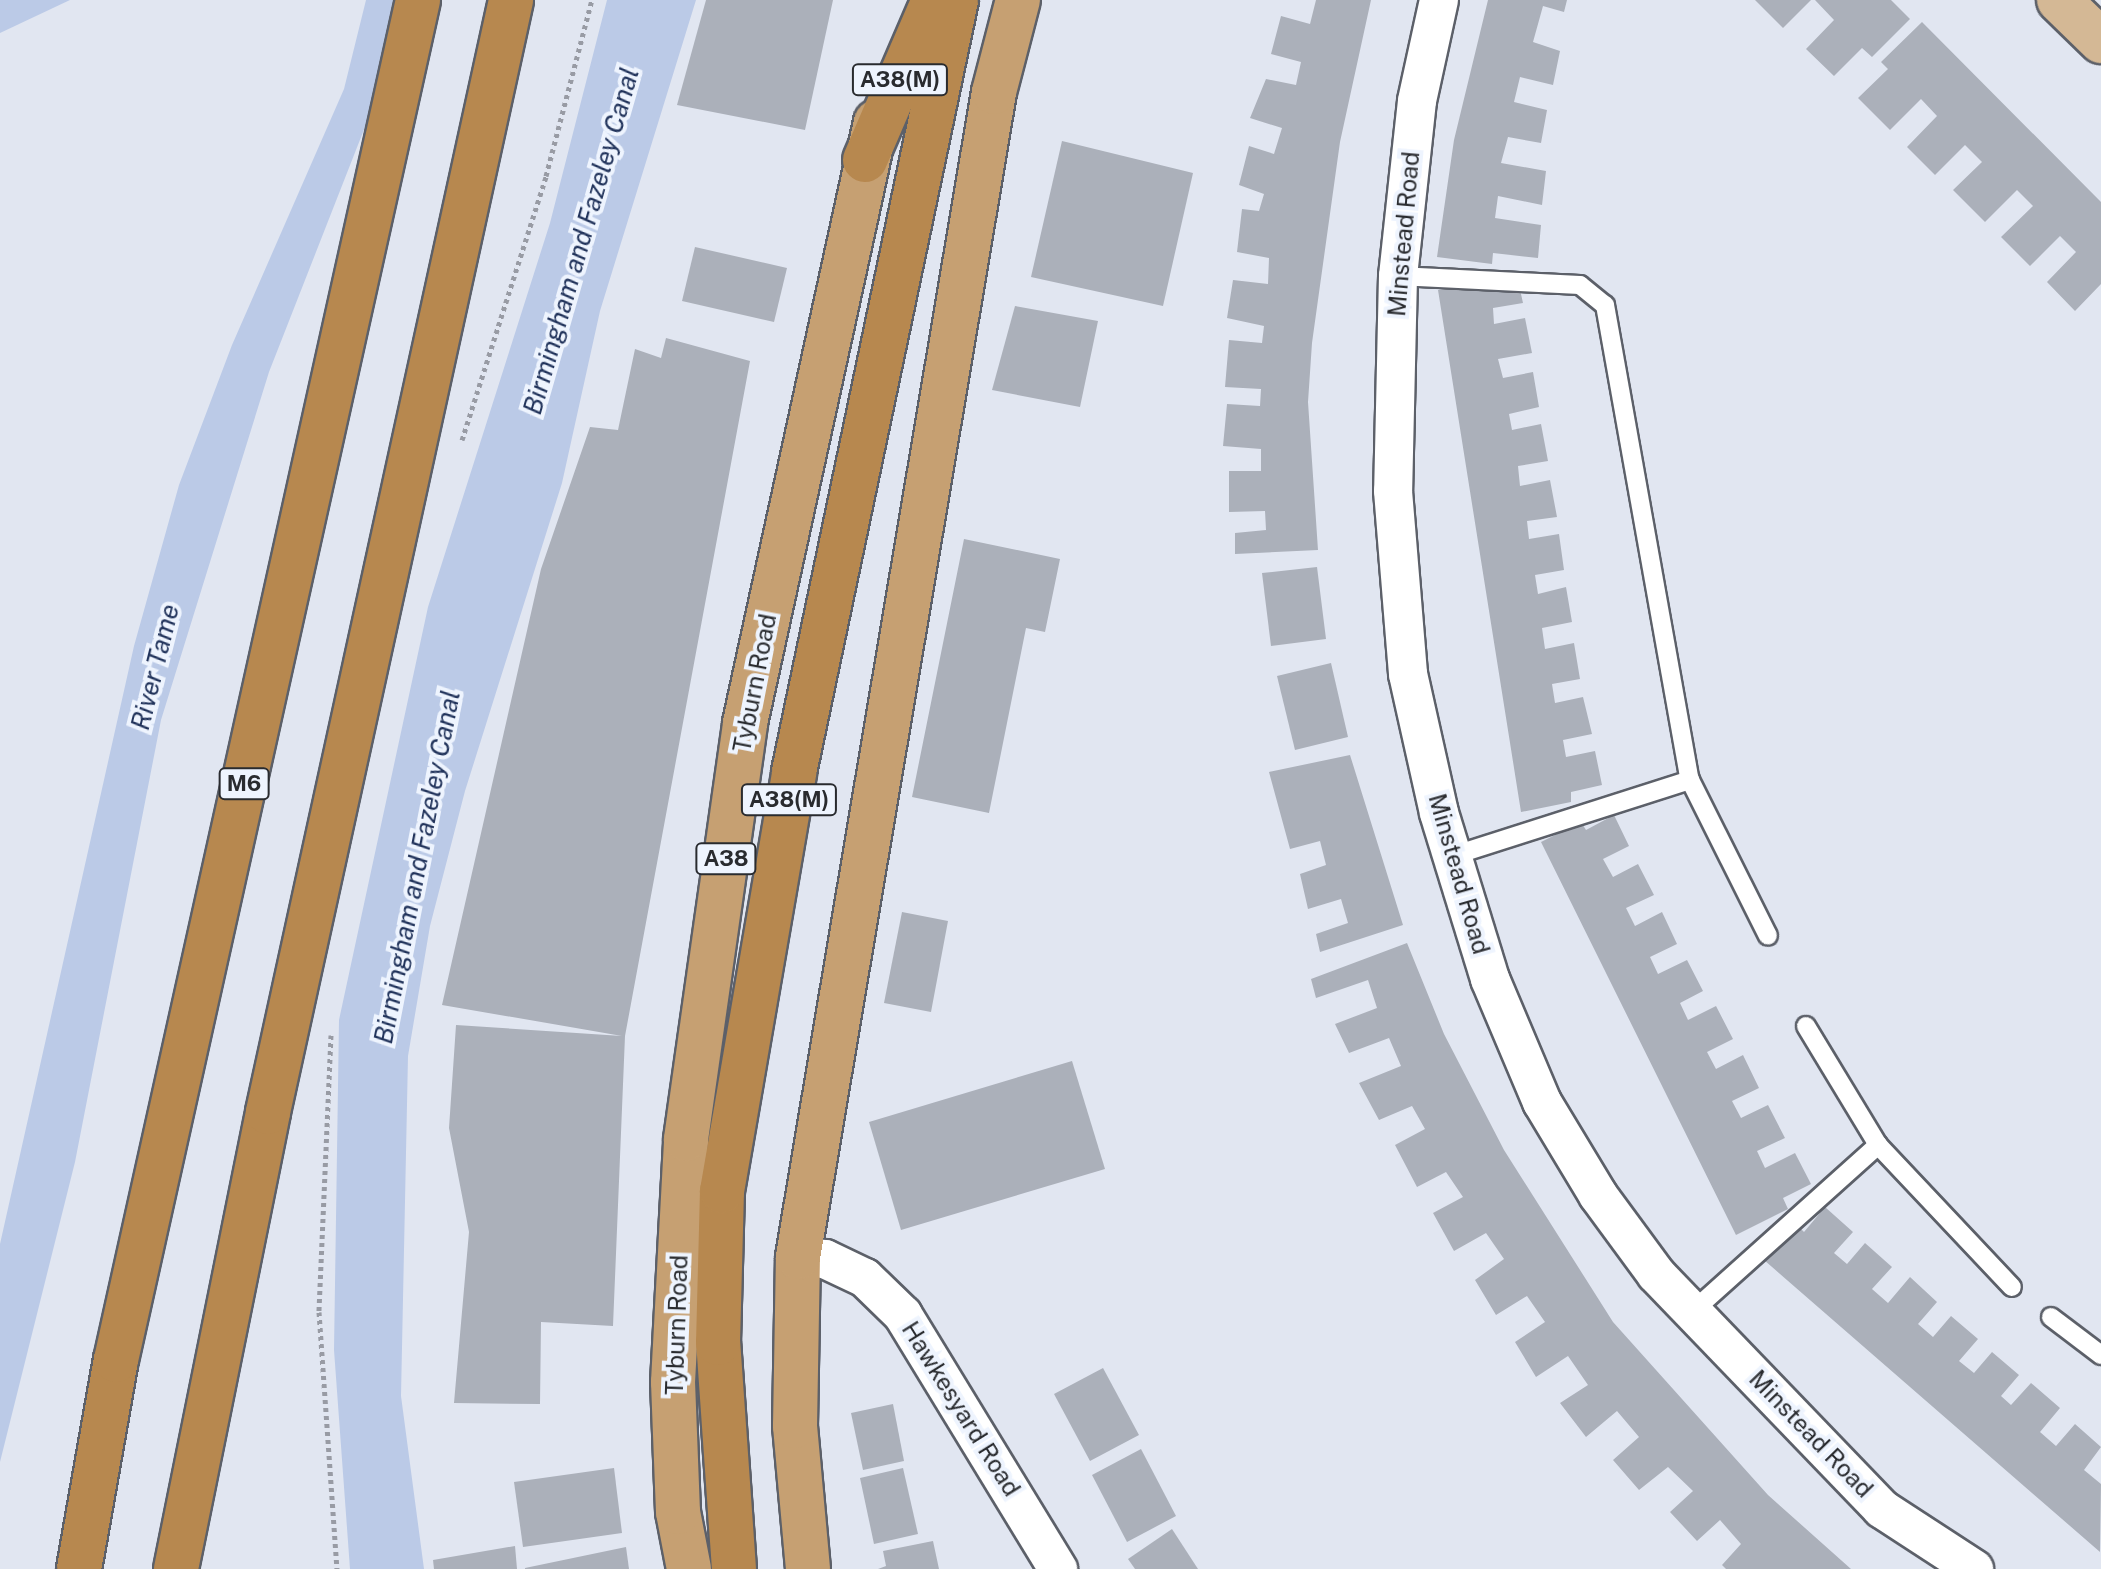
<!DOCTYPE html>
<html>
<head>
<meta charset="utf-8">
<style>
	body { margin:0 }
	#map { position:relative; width:2101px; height:1569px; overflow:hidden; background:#e1e6f1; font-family:"Public Sans",sans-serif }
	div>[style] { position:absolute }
	.water>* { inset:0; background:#bbcae7 }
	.building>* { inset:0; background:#abb0ba }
	.path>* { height:5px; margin-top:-2.5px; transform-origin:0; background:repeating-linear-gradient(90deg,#989ba4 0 4px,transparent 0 8px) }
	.roads { filter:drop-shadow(2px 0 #5c6069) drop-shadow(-2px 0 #5c6069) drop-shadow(0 2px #5c6069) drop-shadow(0 -2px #5c6069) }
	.service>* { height:18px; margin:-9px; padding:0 9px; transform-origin:9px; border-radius:9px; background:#fff }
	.minor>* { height:38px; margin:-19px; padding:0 19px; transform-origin:19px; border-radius:19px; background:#fff }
	.primary>* { height:44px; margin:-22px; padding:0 22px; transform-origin:22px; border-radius:22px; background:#d4b895 }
	.trunk>* { height:44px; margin:-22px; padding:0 22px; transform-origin:22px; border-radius:22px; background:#c6a072 }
	.motorway>* { height:44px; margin:-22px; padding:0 22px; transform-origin:22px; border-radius:22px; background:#b7884f }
	span { translate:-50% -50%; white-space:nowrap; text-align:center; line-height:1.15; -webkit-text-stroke:8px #eef4fe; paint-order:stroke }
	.shield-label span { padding:2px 6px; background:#eef4fe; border:2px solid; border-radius:6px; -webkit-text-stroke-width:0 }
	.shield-label { font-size:22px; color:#292b2f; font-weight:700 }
	.street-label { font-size:24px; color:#292b2f }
	.water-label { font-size:26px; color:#21335b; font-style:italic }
</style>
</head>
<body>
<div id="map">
	<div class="water">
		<i style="clip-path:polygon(0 0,70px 0,0 33px)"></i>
		<i style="clip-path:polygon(366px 0,400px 0,374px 104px,269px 372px,161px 720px,75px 1162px,0 1462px,0 1244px,134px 646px,179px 485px,232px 345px,344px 89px)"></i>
		<i style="clip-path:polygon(607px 0,696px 0,600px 311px,562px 483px,465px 791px,430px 926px,408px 1056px,401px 1396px,424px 1569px,350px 1569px,334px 1350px,339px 1020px,428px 607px,550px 223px)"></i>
	</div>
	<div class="building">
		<i style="clip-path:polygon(706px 0,833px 0,805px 130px,677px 105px)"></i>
		<i style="clip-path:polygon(1316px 0,1371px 0,1340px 142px,1312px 343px,1308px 402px,1318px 550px,1235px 554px,1235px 533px,1266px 530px,1265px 511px,1229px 512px,1229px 471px,1261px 471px,1261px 449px,1223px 446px,1227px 404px,1260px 406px,1261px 389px,1225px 387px,1229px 340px,1262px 343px,1264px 326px,1227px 318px,1233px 280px,1268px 284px,1269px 258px,1237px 252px,1242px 209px,1259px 211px,1264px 194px,1239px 185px,1249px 146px,1274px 154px,1282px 128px,1250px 118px,1266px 79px,1296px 85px,1301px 62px,1271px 54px,1281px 16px,1310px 24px)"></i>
		<i style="clip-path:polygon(1488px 0,1567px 0,1564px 12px,1543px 6px,1533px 42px,1560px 51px,1553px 85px,1520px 77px,1514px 102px,1547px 110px,1541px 143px,1508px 137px,1501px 163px,1546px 171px,1542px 205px,1498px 196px,1495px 218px,1541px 225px,1538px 258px,1493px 253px,1492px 264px,1437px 257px,1454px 140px)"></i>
		<i style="clip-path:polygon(1755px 0,1811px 0,1783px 28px)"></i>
		<i style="clip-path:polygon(1815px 0,1891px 0,1910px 19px,1872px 57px,1862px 48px,1834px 76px,1806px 49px,1834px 20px)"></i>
		<i style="clip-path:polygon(1922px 22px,2101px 202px,2101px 284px,2075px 311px,2047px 282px,2076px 252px,2060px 236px,2030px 266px,2001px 237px,2033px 206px,2017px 190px,1985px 222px,1953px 190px,1982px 162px,1965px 145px,1935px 175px,1907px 147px,1937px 116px,1921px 99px,1890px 130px,1858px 98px,1888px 69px,1881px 62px)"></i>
		<i style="clip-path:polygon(1062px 141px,1193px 173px,1163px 306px,1031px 277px)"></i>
		<i style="clip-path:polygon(695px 247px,787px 268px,774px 322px,682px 301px)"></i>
		<i style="clip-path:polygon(1519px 285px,1523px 303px,1493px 308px,1494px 324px,1525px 318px,1532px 353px,1498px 359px,1503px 378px,1533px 372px,1539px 407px,1509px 414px,1512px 430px,1541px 424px,1548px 461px,1518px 466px,1520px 486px,1550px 480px,1557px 517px,1527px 521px,1529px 539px,1559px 534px,1564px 570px,1535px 575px,1538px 594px,1566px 587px,1572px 622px,1542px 628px,1545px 649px,1574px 643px,1580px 679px,1552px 684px,1555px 703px,1583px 697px,1592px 734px,1563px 740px,1566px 757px,1595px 751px,1602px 785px,1571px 792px,1571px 802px,1521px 812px,1438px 290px)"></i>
		<i style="clip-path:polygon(1015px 306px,1098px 321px,1080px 407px,992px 390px)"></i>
		<i style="clip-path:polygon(666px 338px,750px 361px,625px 1036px,613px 1326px,541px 1322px,540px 1404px,454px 1403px,469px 1232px,449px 1128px,456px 1025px,622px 1036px,442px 1005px,541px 569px,590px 427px,618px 430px,635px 349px,661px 358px)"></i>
		<i style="clip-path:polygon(964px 539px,1060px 559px,1045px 632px,1026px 628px,989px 813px,912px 797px)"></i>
		<i style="clip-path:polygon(1317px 567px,1326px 639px,1271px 646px,1262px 573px)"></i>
		<i style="clip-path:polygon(1331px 663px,1348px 737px,1295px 750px,1277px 676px)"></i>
		<i style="clip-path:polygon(1350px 755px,1403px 925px,1320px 952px,1316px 934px,1348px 923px,1341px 899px,1308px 909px,1300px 874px,1326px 865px,1320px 841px,1290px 849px,1269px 772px)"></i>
		<i style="clip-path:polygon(1614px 815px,1629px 846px,1603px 859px,1613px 877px,1638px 864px,1654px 895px,1626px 908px,1635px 926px,1662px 912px,1677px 944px,1650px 957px,1658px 974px,1687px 960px,1703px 991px,1680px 1003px,1688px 1020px,1716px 1006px,1733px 1039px,1707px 1052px,1716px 1069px,1743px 1055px,1759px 1088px,1732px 1101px,1741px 1118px,1768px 1105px,1785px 1138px,1757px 1151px,1765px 1168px,1795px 1153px,1811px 1184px,1783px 1198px,1788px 1209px,1736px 1235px,1541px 842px,1581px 822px,1586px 830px)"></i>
		<i style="clip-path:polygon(902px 912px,948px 921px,931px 1012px,884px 1003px)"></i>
		<i style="clip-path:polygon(1407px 943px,1444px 1034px,1504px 1150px,1613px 1322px,1768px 1495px,1851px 1569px,1726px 1569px,1722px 1565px,1741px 1544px,1720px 1520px,1697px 1541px,1670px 1512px,1693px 1491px,1668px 1467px,1639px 1490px,1613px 1460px,1639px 1437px,1617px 1411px,1586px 1437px,1560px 1403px,1588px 1385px,1568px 1356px,1536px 1377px,1515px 1342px,1545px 1322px,1527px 1296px,1496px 1315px,1475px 1280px,1504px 1259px,1486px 1233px,1454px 1251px,1433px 1213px,1463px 1197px,1446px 1172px,1417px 1187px,1395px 1145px,1425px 1129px,1412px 1106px,1379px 1120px,1359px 1083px,1401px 1066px,1389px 1038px,1349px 1053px,1335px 1024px,1377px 1008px,1368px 980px,1316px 998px,1311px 979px)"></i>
		<i style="clip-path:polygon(1072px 1061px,1105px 1169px,901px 1230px,869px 1122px)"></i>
		<i style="clip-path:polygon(1825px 1207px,1853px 1232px,1834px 1253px,1847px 1264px,1865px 1243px,1892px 1267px,1872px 1289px,1888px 1303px,1910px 1277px,1937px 1302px,1918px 1324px,1933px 1337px,1951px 1316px,1978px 1339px,1959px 1361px,1974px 1373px,1992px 1352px,2019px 1375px,2001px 1396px,2011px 1405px,2031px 1383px,2060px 1408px,2040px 1432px,2056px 1446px,2075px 1424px,2101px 1447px,2084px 1470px,2101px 1484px,2100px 1552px,1764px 1260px,1796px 1224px,1804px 1232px)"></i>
		<i style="clip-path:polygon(1103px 1368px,1139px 1435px,1090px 1461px,1054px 1394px)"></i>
		<i style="clip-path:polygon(893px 1404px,904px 1461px,863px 1470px,851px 1413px)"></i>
		<i style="clip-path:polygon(1141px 1449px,1176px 1516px,1127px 1542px,1092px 1475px)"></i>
		<i style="clip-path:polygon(614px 1468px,622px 1533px,523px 1547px,514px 1482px)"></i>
		<i style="clip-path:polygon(903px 1468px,918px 1534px,874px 1544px,860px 1478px)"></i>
		<i style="clip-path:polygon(1172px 1529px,1198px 1569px,1135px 1569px,1128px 1559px)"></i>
		<i style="clip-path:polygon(933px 1541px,939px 1569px,878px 1569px,886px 1566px,883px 1551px)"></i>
		<i style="clip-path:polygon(515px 1546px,517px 1569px,434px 1569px,433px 1560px)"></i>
		<i style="clip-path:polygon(626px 1547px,629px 1569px,525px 1569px,525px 1568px)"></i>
	</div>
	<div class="path">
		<i style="left:462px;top:440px;width:277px;rotate:-72.3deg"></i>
		<i style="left:546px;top:176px;width:182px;rotate:-75.4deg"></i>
		<i style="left:331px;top:1035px;width:277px;rotate:92.5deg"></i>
		<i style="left:319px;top:1312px;width:258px;rotate:86deg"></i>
	</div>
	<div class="roads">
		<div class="service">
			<i style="left:1398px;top:276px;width:182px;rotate:2.8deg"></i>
			<i style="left:1580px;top:285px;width:32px;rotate:39deg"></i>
			<i style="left:1605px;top:305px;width:483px;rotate:79.9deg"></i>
			<i style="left:1690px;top:780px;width:174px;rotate:63.4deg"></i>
			<i style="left:1452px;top:856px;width:250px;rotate:-17.7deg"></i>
			<i style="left:1806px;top:1026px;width:139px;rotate:58.8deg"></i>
			<i style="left:1878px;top:1145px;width:195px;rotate:46.7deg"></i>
			<i style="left:1693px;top:1311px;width:249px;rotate:-41.9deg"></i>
			<i style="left:2051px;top:1317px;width:63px;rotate:37.2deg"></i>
		</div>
		<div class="minor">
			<i style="left:1439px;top:0;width:103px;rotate:102.3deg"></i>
			<i style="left:1417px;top:101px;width:176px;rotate:96.2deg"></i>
			<i style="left:1398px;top:276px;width:215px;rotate:91.3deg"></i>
			<i style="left:1393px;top:491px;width:184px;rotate:85.3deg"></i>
			<i style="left:1408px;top:674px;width:142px;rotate:77.4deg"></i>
			<i style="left:1439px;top:813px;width:174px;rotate:72.9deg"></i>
			<i style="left:1490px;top:979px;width:134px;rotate:67.1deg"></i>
			<i style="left:1542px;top:1102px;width:109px;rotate:58.9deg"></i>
			<i style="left:1598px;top:1195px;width:98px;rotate:53.7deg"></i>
			<i style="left:1656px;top:1274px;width:326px;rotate:46.1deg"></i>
			<i style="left:1882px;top:1509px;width:110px;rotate:33.1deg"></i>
			<i style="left:798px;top:1257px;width:27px;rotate:4deg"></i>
			<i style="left:825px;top:1259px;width:44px;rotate:25.4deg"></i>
			<i style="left:865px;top:1278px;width:53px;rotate:44.2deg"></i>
			<i style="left:903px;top:1315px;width:298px;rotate:58.6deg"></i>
		</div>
		<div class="primary">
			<i style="left:2059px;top:0;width:59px;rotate:44.3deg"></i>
		</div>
		<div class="trunk">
			<i style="left:689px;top:1569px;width:58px;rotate:-100.9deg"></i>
			<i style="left:678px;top:1512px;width:130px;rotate:-92.2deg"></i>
			<i style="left:673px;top:1382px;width:243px;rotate:-86.9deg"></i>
			<i style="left:686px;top:1139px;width:420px;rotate:-81.9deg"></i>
			<i style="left:745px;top:723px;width:615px;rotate:-77.7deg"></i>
			<i style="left:808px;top:1569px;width:144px;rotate:-95.2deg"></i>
			<i style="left:795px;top:1426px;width:169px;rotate:-89deg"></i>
			<i style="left:798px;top:1257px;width:1181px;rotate:-80.45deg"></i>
			<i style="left:994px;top:92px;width:95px;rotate:-75.4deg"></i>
		</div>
		<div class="motorway">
			<i style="left:865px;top:160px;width:174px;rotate:-66.7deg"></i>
			<i style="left:79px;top:1569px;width:212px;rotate:-80deg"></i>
			<i style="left:116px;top:1360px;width:1393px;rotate:-77.48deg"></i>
			<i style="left:176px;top:1569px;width:466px;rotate:-78.6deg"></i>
			<i style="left:268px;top:1112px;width:1138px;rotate:-77.67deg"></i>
			<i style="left:734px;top:1569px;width:227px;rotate:-94deg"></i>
			<i style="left:718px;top:1343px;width:152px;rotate:-88.5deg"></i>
			<i style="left:722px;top:1191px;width:425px;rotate:-80.2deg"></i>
			<i style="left:794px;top:772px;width:789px;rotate:-78.15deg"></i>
		</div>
	</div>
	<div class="shield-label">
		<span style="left:900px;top:80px">A38(M)</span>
		<span style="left:244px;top:784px">M6</span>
		<span style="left:789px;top:800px">A38(M)</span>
		<span style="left:726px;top:859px">A38</span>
	</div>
	<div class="street-label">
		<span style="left:1404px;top:234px;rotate:-85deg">Minstead Road</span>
		<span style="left:755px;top:683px;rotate:-79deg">Tyburn Road</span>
		<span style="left:1459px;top:874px;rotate:74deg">Minstead Road</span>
		<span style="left:677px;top:1325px;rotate:-88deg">Tyburn Road</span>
		<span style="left:961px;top:1409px;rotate:58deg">Hawkesyard Road</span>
		<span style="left:1811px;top:1434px;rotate:46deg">Minstead Road</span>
	</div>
	<div class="water-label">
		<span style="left:581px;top:241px;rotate:-74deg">Birmingham and Fazeley Canal</span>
		<span style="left:155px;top:667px;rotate:-76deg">River Tame</span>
		<span style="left:417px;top:867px;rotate:-79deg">Birmingham and Fazeley Canal</span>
	</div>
</div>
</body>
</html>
